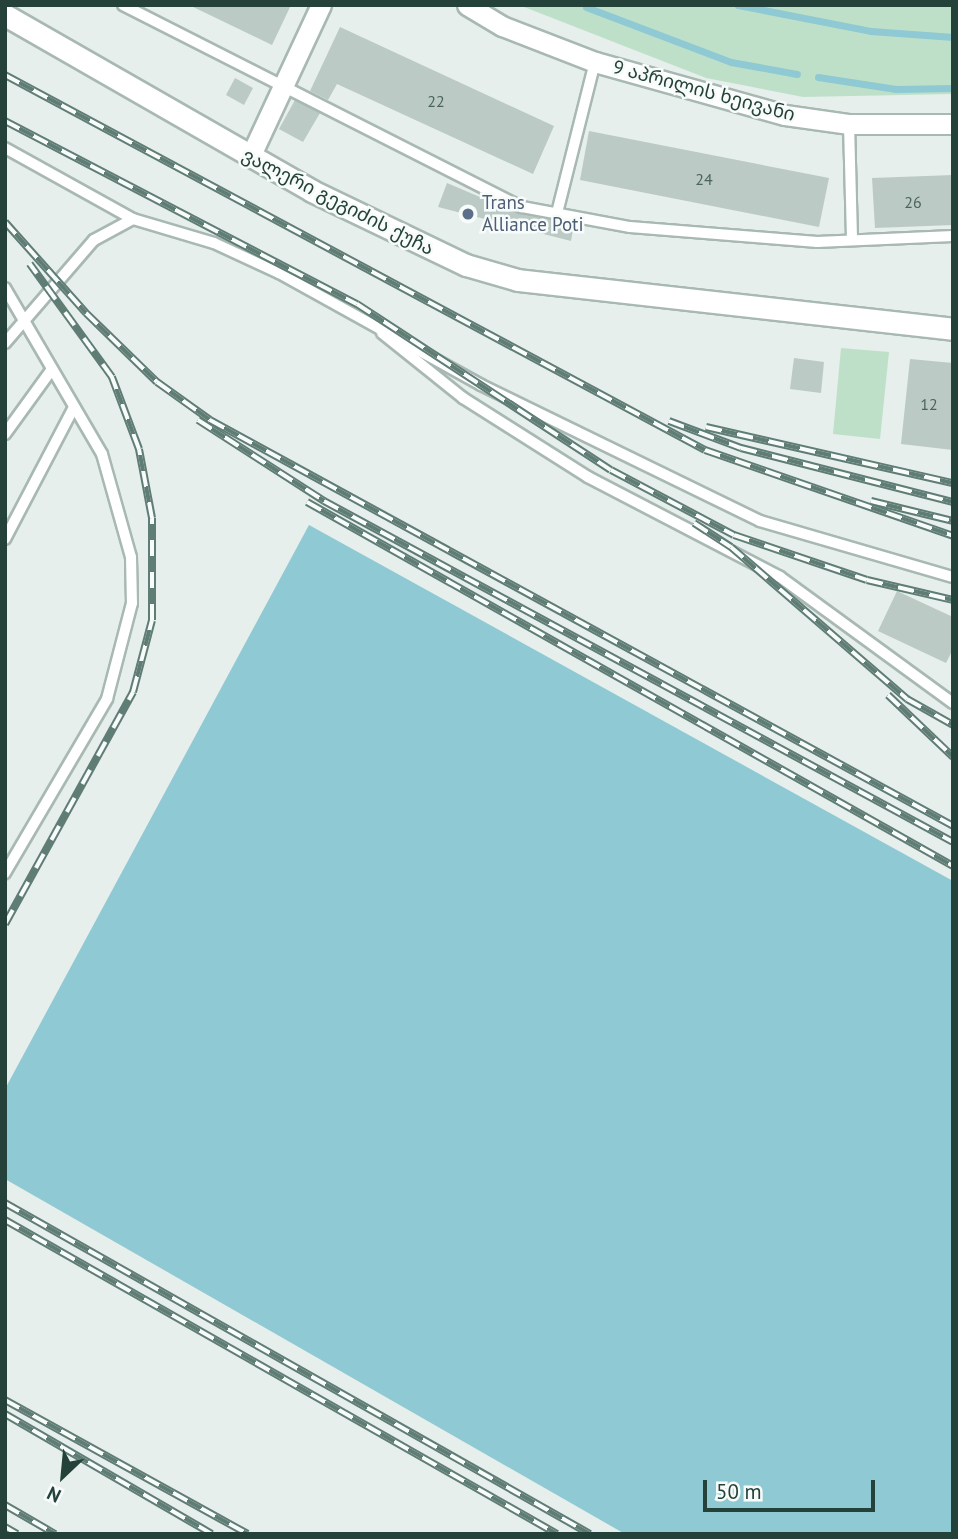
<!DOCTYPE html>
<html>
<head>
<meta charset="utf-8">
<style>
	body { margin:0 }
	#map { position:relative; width:958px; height:1539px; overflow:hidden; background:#e6efeb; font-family:"PT Sans","Noto Sans Georgian",sans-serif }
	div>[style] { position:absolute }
	.green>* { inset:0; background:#bfe0c8 }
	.water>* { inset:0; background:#8ec9d4 }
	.stream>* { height:7px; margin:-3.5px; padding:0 3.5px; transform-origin:3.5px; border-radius:3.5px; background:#8ec9d4 }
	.building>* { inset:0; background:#bbcac4 }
	.roads { filter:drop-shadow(2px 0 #a8b8b2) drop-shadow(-2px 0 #a8b8b2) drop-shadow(0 2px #a8b8b2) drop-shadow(0 -2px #a8b8b2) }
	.service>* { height:10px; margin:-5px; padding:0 5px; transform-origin:5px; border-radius:5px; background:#fff }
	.minor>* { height:19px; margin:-9.5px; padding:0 9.5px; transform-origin:9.5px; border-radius:9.5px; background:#fff }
	.tertiary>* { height:21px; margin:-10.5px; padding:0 10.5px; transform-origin:10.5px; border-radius:10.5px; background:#fff }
	.rail>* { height:8px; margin-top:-4px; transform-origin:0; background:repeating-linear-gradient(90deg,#f7fbf9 0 16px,#5f7d75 0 32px); box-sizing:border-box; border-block:2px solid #5f7d75 }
	.dots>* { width:19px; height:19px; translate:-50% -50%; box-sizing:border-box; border:4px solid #f7fbf9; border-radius:50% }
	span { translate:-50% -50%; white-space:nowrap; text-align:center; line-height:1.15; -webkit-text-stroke:5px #f7fbf9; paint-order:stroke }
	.number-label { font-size:16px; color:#4a645c }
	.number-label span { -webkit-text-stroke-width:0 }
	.street-label { font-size:19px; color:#24423a }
	.service-label { font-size:19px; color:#4e5e75 }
	.left { translate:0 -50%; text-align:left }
	.frame { position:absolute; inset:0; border:7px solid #24423a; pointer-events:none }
	.north { position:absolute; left:28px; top:1441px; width:70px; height:70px; -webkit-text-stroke:5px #f7fbf9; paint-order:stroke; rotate:206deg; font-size:19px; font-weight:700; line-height:28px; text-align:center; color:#24423a }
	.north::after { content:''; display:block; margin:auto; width:24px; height:32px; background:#24423a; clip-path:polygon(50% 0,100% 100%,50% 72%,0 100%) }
	.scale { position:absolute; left:703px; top:1480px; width:172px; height:32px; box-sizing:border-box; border:4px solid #24423a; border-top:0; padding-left:9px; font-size:21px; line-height:24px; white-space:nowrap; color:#24423a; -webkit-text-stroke:5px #f7fbf9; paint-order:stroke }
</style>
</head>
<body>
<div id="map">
	<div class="green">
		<i style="clip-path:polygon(519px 5px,953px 5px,953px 94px,803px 97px,706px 78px)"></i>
		<i style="clip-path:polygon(841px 348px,889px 352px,880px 439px,833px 434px)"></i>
	</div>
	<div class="water">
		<i style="clip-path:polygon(309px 525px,953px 881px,953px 1534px,625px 1534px,5px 1179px,5px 1089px)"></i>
	</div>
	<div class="stream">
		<i style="left:738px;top:5px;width:136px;rotate:11.1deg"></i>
		<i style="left:871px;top:31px;width:82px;rotate:4.2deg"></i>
		<i style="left:586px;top:7px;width:155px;rotate:20.8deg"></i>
		<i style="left:731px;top:62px;width:67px;rotate:10.3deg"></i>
		<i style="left:818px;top:77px;width:79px;rotate:8.7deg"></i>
		<i style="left:896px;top:89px;width:57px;rotate:-1deg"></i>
	</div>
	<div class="building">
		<i style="clip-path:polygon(189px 5px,291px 5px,272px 45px)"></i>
		<i style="clip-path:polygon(340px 27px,554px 126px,533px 174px,337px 84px,328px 100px,310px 91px)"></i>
		<i style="clip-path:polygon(235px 78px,253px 88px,244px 105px,226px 95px)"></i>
		<i style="clip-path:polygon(295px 100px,320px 113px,303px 142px,279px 129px)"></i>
		<i style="clip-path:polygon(589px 131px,829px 178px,819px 227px,580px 180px)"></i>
		<i style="clip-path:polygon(953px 175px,953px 225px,875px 228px,872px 178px)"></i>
		<i style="clip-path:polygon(447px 183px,520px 214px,574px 224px,571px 241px,438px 207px)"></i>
		<i style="clip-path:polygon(794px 358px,824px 362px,821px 393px,790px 389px)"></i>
		<i style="clip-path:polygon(910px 359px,953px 363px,953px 450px,901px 444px)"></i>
		<i style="clip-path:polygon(897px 591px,953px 617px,953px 649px,946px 663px,878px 631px)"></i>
	</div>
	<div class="roads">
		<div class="service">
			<i style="left:123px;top:5px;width:447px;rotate:26.9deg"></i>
			<i style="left:522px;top:207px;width:110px;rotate:10.5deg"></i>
			<i style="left:630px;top:227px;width:188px;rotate:4.6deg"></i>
			<i style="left:817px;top:242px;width:136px;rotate:-2.5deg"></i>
			<i style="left:849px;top:124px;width:116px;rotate:88.5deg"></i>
			<i style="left:5px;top:148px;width:146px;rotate:29deg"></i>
			<i style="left:557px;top:213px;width:156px;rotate:-75.9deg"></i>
			<i style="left:5px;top:288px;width:192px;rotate:59.7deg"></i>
			<i style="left:102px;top:454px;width:107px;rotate:74.3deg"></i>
			<i style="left:131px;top:557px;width:46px;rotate:88.8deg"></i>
			<i style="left:132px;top:603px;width:99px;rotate:104.6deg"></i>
			<i style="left:107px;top:699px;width:202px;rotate:120.4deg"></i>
			<i style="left:382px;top:333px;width:104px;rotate:38.7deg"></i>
			<i style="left:463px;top:398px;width:148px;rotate:32.3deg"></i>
			<i style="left:588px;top:477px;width:216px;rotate:27.5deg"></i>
			<i style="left:780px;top:577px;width:214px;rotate:36.1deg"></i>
			<i style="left:5px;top:343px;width:136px;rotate:-49.2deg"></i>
			<i style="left:94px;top:240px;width:44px;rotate:-28.3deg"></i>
			<i style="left:133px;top:219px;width:84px;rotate:16.5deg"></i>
			<i style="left:214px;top:243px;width:72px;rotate:24.8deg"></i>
			<i style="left:279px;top:273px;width:231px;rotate:29deg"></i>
			<i style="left:481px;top:385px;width:310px;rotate:26deg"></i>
			<i style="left:760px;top:521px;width:201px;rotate:16.2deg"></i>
			<i style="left:5px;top:434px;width:80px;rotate:-54.1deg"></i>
			<i style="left:5px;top:539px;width:149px;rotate:-62.4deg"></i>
		</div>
		<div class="minor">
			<i style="left:467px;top:5px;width:41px;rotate:31deg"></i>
			<i style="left:502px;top:26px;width:100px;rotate:21.2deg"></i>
			<i style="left:595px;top:62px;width:197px;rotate:15.6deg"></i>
			<i style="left:785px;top:115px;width:65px;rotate:8deg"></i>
			<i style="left:849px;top:124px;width:104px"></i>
			<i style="left:250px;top:157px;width:168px;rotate:-65deg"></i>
		</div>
		<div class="tertiary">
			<i style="left:5px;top:15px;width:354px;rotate:29.8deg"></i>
			<i style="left:312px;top:191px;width:171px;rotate:25.7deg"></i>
			<i style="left:466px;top:265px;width:54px;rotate:16.1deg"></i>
			<i style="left:518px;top:280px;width:438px;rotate:6.4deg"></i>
		</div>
	</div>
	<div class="rail">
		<i style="left:5px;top:75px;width:794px;rotate:28.18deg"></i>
		<i style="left:705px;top:450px;width:262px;rotate:19.1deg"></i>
		<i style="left:5px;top:121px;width:397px;rotate:27.5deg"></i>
		<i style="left:357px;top:304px;width:303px;rotate:33.2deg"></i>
		<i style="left:611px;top:470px;width:139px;rotate:27.9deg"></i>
		<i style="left:734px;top:535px;width:140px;rotate:18.7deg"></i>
		<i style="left:867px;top:580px;width:88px;rotate:13.1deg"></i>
		<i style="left:5px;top:222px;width:122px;rotate:48.3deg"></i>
		<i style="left:86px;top:313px;width:99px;rotate:44.2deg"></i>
		<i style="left:157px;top:382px;width:65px;rotate:35.6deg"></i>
		<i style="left:210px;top:420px;width:847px;rotate:28.65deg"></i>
		<i style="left:198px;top:420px;width:150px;rotate:32.7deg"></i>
		<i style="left:324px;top:501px;width:715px;rotate:28.46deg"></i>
		<i style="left:669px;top:421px;width:77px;rotate:20.6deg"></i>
		<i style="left:741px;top:448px;width:219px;rotate:14.3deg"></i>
		<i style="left:706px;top:427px;width:253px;rotate:12.8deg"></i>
		<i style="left:871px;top:501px;width:84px;rotate:13.7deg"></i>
		<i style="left:307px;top:502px;width:741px;rotate:29.4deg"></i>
		<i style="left:694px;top:523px;width:44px;rotate:33deg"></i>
		<i style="left:731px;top:547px;width:233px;rotate:40.8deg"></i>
		<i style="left:907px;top:699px;width:53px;rotate:29.5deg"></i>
		<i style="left:888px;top:695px;width:90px;rotate:43.6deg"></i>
		<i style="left:5px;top:924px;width:265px;rotate:-61.1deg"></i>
		<i style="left:133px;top:692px;width:74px;rotate:-75.2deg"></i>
		<i style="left:152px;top:620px;width:102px;rotate:-90deg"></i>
		<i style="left:152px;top:518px;width:70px;rotate:-100.7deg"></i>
		<i style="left:139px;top:449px;width:77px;rotate:-110.6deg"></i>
		<i style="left:112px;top:377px;width:140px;rotate:-126deg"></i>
		<i style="left:5px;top:1203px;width:672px;rotate:29.5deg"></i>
		<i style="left:5px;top:1220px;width:635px;rotate:29.63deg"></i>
		<i style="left:5px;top:1400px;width:277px;rotate:28.9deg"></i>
		<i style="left:5px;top:1414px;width:239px;rotate:30.1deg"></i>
		<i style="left:5px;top:1505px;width:58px;rotate:30.1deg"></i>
		<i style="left:5px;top:1527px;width:14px;rotate:30deg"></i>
	</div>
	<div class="dots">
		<i style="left:468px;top:214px;background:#5c6f8a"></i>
	</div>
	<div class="number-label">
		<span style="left:436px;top:101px">22</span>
		<span style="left:704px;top:179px">24</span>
		<span style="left:913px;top:202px">26</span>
		<span style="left:929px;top:404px">12</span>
	</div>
	<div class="street-label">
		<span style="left:704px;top:91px;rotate:15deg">9 აპრილის ხეივანი</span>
		<span style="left:338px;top:202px;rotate:27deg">ვალერი გეგიძის ქუჩა</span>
	</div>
	<div class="service-label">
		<span class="left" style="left:482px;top:214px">Trans<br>Alliance Poti</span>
	</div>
	<div class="frame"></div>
	<div class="north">N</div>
	<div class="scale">50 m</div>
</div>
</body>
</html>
